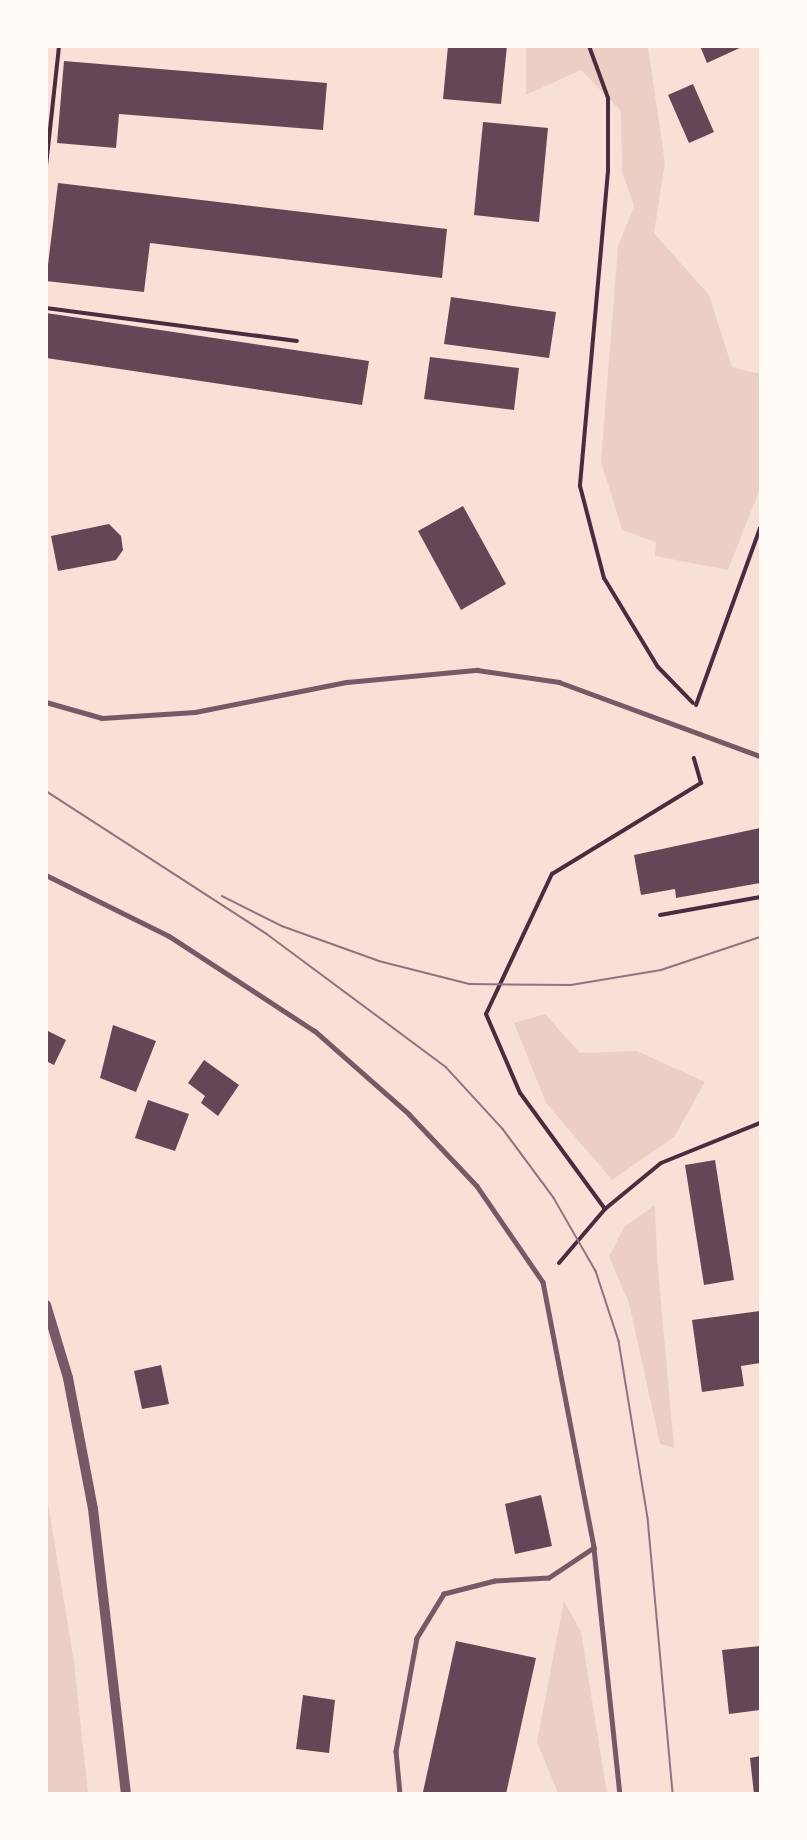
<!DOCTYPE html>
<html>
<head>
<meta charset="utf-8">
<style>
	body { margin:0 }
	#map { position:relative; width:807px; height:1840px; overflow:hidden; background:#f7e1d7; font-family:Mulish,sans-serif }
	div>[style] { position:absolute }
	.green>* { inset:0; background:#ebcfc5 }
	.building>* { inset:0; background:#644757 }
	.path>* { height:4px; margin:-2px; padding:0 2px; transform-origin:2px; border-radius:2px; background:#4a2c40 }
	.service>* { height:4.5px; margin:-2.25px; padding:0 2.25px; transform-origin:2.25px; border-radius:2.25px; background:#755966 }
	.tertiary>* { height:10px; margin:-5px; padding:0 5px; transform-origin:5px; border-radius:5px; background:#755966 }
	.tram>* { height:1.5px; margin:-0.75px; padding:0 0.75px; transform-origin:0.75px; border-radius:0.75px; background:#8f747c }
	span { translate:-50% -50%; white-space:nowrap; text-align:center; line-height:1.15; -webkit-text-stroke:4.5px #fffaf5; paint-order:stroke }
	.frame { position:absolute; inset:0; border:48px solid #fffaf5; pointer-events:none }
</style>
</head>
<body>
<div id="map">
	<div class="green">
		<i style="clip-path:polygon(526px 47px,648px 47px,665px 163px,654px 233px,709px 295px,732px 367px,760px 374px,760px 489px,728px 570px,655px 556px,656px 542px,622px 530px,601px 461px,618px 246px,634px 206px,622px 172px,621px 111px,581px 70px,526px 95px)"></i>
		<i style="clip-path:polygon(545px 1014px,580px 1053px,637px 1051px,705px 1082px,674px 1137px,612px 1180px,546px 1103px,514px 1023px)"></i>
		<i style="clip-path:polygon(655px 1205px,657px 1258px,674px 1448px,660px 1444px,629px 1303px,609px 1257px,624px 1227px)"></i>
		<i style="clip-path:polygon(47px 1497px,74px 1662px,88px 1793px,47px 1793px)"></i>
		<i style="clip-path:polygon(564px 1601px,581px 1632px,607px 1793px,558px 1793px,537px 1742px)"></i>
	</div>
	<div class="building">
		<i style="clip-path:polygon(448px 46px,507px 46px,501px 104px,443px 99px)"></i>
		<i style="clip-path:polygon(700px 46px,744px 46px,707px 63px)"></i>
		<i style="clip-path:polygon(64px 61px,327px 83px,323px 130px,119px 114px,116px 148px,57px 143px)"></i>
		<i style="clip-path:polygon(693px 84px,714px 132px,689px 143px,668px 95px)"></i>
		<i style="clip-path:polygon(483px 122px,548px 128px,539px 222px,474px 215px)"></i>
		<i style="clip-path:polygon(58px 183px,447px 229px,442px 278px,150px 243px,144px 292px,46px 281px)"></i>
		<i style="clip-path:polygon(451px 297px,556px 312px,549px 358px,444px 344px)"></i>
		<i style="clip-path:polygon(46px 313px,369px 361px,362px 405px,46px 358px)"></i>
		<i style="clip-path:polygon(430px 357px,519px 368px,514px 410px,424px 399px)"></i>
		<i style="clip-path:polygon(463px 506px,506px 584px,461px 610px,418px 531px)"></i>
		<i style="clip-path:polygon(109px 524px,121px 536px,123px 550px,116px 560px,58px 571px,51px 536px)"></i>
		<i style="clip-path:polygon(760px 828px,760px 883px,676px 898px,675px 889px,641px 895px,634px 855px)"></i>
		<i style="clip-path:polygon(113px 1025px,156px 1041px,136px 1092px,100px 1078px)"></i>
		<i style="clip-path:polygon(46px 1030px,66px 1040px,54px 1065px,46px 1061px)"></i>
		<i style="clip-path:polygon(204px 1060px,239px 1085px,218px 1116px,201px 1103px,205px 1096px,188px 1083px)"></i>
		<i style="clip-path:polygon(148px 1100px,189px 1114px,175px 1151px,135px 1138px)"></i>
		<i style="clip-path:polygon(715px 1160px,734px 1280px,704px 1285px,685px 1165px)"></i>
		<i style="clip-path:polygon(760px 1311px,760px 1363px,741px 1366px,744px 1386px,702px 1392px,692px 1320px)"></i>
		<i style="clip-path:polygon(161px 1365px,169px 1404px,142px 1409px,134px 1371px)"></i>
		<i style="clip-path:polygon(541px 1495px,552px 1546px,515px 1554px,505px 1504px)"></i>
		<i style="clip-path:polygon(456px 1641px,536px 1658px,506px 1794px,423px 1792px)"></i>
		<i style="clip-path:polygon(760px 1646px,760px 1710px,729px 1714px,722px 1650px)"></i>
		<i style="clip-path:polygon(303px 1695px,335px 1700px,329px 1753px,296px 1749px)"></i>
		<i style="clip-path:polygon(760px 1756px,760px 1794px,754px 1794px,750px 1758px)"></i>
	</div>
	<div class="path">
		<i style="left:589px;top:46px;width:55px;rotate:69.9deg"></i>
		<i style="left:608px;top:98px;width:73px;rotate:90deg"></i>
		<i style="left:608px;top:171px;width:316px;rotate:95.1deg"></i>
		<i style="left:580px;top:486px;width:95px;rotate:75.4deg"></i>
		<i style="left:604px;top:578px;width:104px;rotate:58.8deg"></i>
		<i style="left:658px;top:667px;width:50px;rotate:45.8deg"></i>
		<i style="left:46px;top:166px;width:121px;rotate:-83.8deg"></i>
		<i style="left:46px;top:308px;width:253px;rotate:7.5deg"></i>
		<i style="left:696px;top:705px;width:188px;rotate:-70.1deg"></i>
		<i style="left:660px;top:915px;width:102px;rotate:-10.2deg"></i>
		<i style="left:605px;top:1209px;width:144px;rotate:-126.2deg"></i>
		<i style="left:520px;top:1093px;width:86px;rotate:-113.3deg"></i>
		<i style="left:486px;top:1014px;width:155px;rotate:-64.8deg"></i>
		<i style="left:552px;top:874px;width:175px;rotate:-31.4deg"></i>
		<i style="left:701px;top:783px;width:26px;rotate:-106deg"></i>
		<i style="left:559px;top:1263px;width:71px;rotate:-49.6deg"></i>
		<i style="left:605px;top:1209px;width:72px;rotate:-39.4deg"></i>
		<i style="left:661px;top:1163px;width:107px;rotate:-22deg"></i>
	</div>
	<div class="service">
		<i style="left:46px;top:702px;width:58px;rotate:15.9deg"></i>
		<i style="left:102px;top:718px;width:93px;rotate:-3.7deg"></i>
		<i style="left:195px;top:712px;width:155px;rotate:-11.2deg"></i>
		<i style="left:347px;top:682px;width:131px;rotate:-5.3deg"></i>
		<i style="left:477px;top:670px;width:83px;rotate:8.3deg"></i>
		<i style="left:559px;top:682px;width:214px;rotate:20.2deg"></i>
		<i style="left:46px;top:875px;width:137px;rotate:26.4deg"></i>
		<i style="left:169px;top:936px;width:174px;rotate:33.1deg"></i>
		<i style="left:315px;top:1031px;width:125px;rotate:41.4deg"></i>
		<i style="left:409px;top:1114px;width:99px;rotate:46.6deg"></i>
		<i style="left:477px;top:1186px;width:116px;rotate:55.5deg"></i>
		<i style="left:543px;top:1282px;width:271px;rotate:79.1deg"></i>
		<i style="left:594px;top:1548px;width:54px;rotate:146.3deg"></i>
		<i style="left:549px;top:1578px;width:54px;rotate:176.8deg"></i>
		<i style="left:495px;top:1581px;width:53px;rotate:165.7deg"></i>
		<i style="left:444px;top:1594px;width:52px;rotate:121.5deg"></i>
		<i style="left:417px;top:1638px;width:115px;rotate:100.5deg"></i>
		<i style="left:396px;top:1751px;width:43px;rotate:84.7deg"></i>
		<i style="left:594px;top:1548px;width:247px;rotate:84deg"></i>
	</div>
	<div class="tertiary">
		<i style="left:46px;top:1305px;width:76px;rotate:73.2deg"></i>
		<i style="left:68px;top:1378px;width:133px;rotate:79.2deg"></i>
		<i style="left:93px;top:1509px;width:287px;rotate:83.4deg"></i>
	</div>
	<div class="tram">
		<i style="left:46px;top:791px;width:263px;rotate:32.9deg"></i>
		<i style="left:267px;top:934px;width:223px;rotate:36.6deg"></i>
		<i style="left:446px;top:1067px;width:84px;rotate:47.4deg"></i>
		<i style="left:503px;top:1129px;width:86px;rotate:53.5deg"></i>
		<i style="left:554px;top:1198px;width:84px;rotate:60.1deg"></i>
		<i style="left:596px;top:1271px;width:74px;rotate:71.8deg"></i>
		<i style="left:619px;top:1341px;width:179px;rotate:80.7deg"></i>
		<i style="left:648px;top:1518px;width:277px;rotate:84.8deg"></i>
		<i style="left:222px;top:896px;width:67px;rotate:26.6deg"></i>
		<i style="left:282px;top:926px;width:103px;rotate:19.8deg"></i>
		<i style="left:379px;top:961px;width:94px;rotate:14.2deg"></i>
		<i style="left:470px;top:984px;width:101px;rotate:0.6deg"></i>
		<i style="left:571px;top:985px;width:91px;rotate:-9.5deg"></i>
		<i style="left:661px;top:970px;width:104px;rotate:-18.4deg"></i>
	</div>
	<div class="frame"></div>
</div>
</body>
</html>
